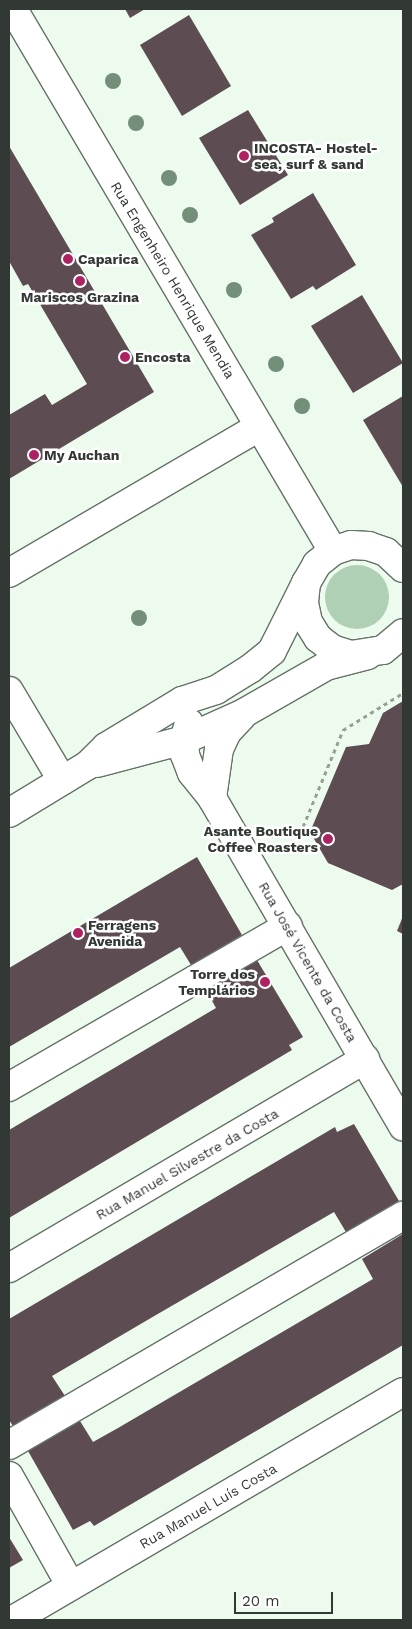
<!DOCTYPE html>
<html>
<head>
<meta charset="utf-8">
<style>
	body { margin:0 }
	#map { position:relative; width:412px; height:1629px; overflow:hidden; background:#ecfbee; font-family:"Work Sans",sans-serif }
	div>[style] { position:absolute }
	.green>* { inset:0; background:#afd0b4 }
	.round { border-radius:50% }
	.building>* { inset:0; background:#5d4d52 }
	.path>* { height:3px; margin-top:-1.5px; transform-origin:0; background:repeating-linear-gradient(90deg,#95a097 0 4px,transparent 0 8px) }
	.roads { filter:drop-shadow(1px 0 #657267) drop-shadow(-1px 0 #657267) drop-shadow(0 1px #657267) drop-shadow(0 -1px #657267) }
	.pedestrian>* { height:28px; margin:-14px; padding:0 14px; transform-origin:14px; border-radius:14px; background:#fff }
	.minor>* { height:28px; margin:-14px; padding:0 14px; transform-origin:14px; border-radius:14px; background:#fff }
	.secondary>* { height:28px; margin:-14px; padding:0 14px; transform-origin:14px; border-radius:14px; background:#fff }
	.primary>* { height:28px; margin:-14px; padding:0 14px; transform-origin:14px; border-radius:14px; background:#fff }
	.trees>* { width:16px; height:16px; margin:-8px; border-radius:50%; background:#738f79 }
	.dots>* { width:14px; height:14px; translate:-50% -50%; box-sizing:border-box; border:2px solid #fff; border-radius:50% }
	span { translate:-50% -50%; white-space:nowrap; text-align:center; line-height:1.15; -webkit-text-stroke:5px #fff; paint-order:stroke }
	.poi-label { font-size:14px; color:#323833; font-weight:700 }
	.left { translate:0 -50%; text-align:left }
	.right { translate:-100% -50%; text-align:right }
	.street-label { font-size:14px; color:#323833 }
	.frame { position:absolute; inset:0; border:10px solid #323833; pointer-events:none }
	.scale { position:absolute; left:234px; top:1592px; width:99px; height:22px; box-sizing:border-box; border:2px solid #323833; border-top:0; padding-left:6px; font-size:15px; line-height:18px; white-space:nowrap; color:#323833; -webkit-text-stroke:4px #fff; paint-order:stroke }
</style>
</head>
<body>
<div id="map">
	<div class="green">
		<i class="round" style="left:325px;top:565px;width:64px;height:64px"></i>
	</div>
	<div class="building">
		<i style="clip-path:polygon(125px 9px,145px 9px,130px 18px)"></i>
		<i style="clip-path:polygon(189px 15px,231px 86px,182px 116px,140px 45px)"></i>
		<i style="clip-path:polygon(248px 110px,288px 175px,240px 205px,199px 138px)"></i>
		<i style="clip-path:polygon(9px 146px,154px 392px,9px 479px,9px 415px,45px 394px,52px 405px,87px 384px,28px 284px,23px 286px,9px 261px)"></i>
		<i style="clip-path:polygon(313px 193px,356px 265px,316px 290px,313px 286px,291px 299px,251px 235px,274px 222px,272px 218px)"></i>
		<i style="clip-path:polygon(362px 295px,403px 363px,353px 393px,311px 326px)"></i>
		<i style="clip-path:polygon(403px 396px,403px 487px,363px 420px)"></i>
		<i style="clip-path:polygon(403px 701px,403px 884px,392px 890px,328px 863px,310px 832px,346px 747px,369px 744px,383px 713px)"></i>
		<i style="clip-path:polygon(197px 857px,242px 935px,191px 965px,180px 947px,9px 1047px,9px 968px)"></i>
		<i style="clip-path:polygon(403px 916px,403px 934px,397px 931px)"></i>
		<i style="clip-path:polygon(257px 960px,303px 1037px,289px 1045px,292px 1050px,9px 1218px,9px 1130px,216px 1008px,206px 990px)"></i>
		<i style="clip-path:polygon(354px 1124px,399px 1201px,346px 1232px,334px 1212px,156px 1315px,52px 1376px,65px 1396px,13px 1426px,9px 1420px,9px 1319px,335px 1127px,337px 1132px)"></i>
		<i style="clip-path:polygon(403px 1234px,403px 1345px,94px 1526px,90px 1521px,73px 1530px,28px 1451px,80px 1421px,93px 1442px,118px 1428px,373px 1279px,362px 1259px)"></i>
		<i style="clip-path:polygon(9px 1537px,23px 1560px,9px 1568px)"></i>
	</div>
	<div class="path">
		<i style="left:269px;top:836px;width:31px;rotate:-4deg"></i>
		<i style="left:300px;top:834px;width:113px;rotate:-67.5deg"></i>
		<i style="left:343px;top:730px;width:70px;rotate:-31.7deg"></i>
	</div>
	<div class="roads">
		<div class="pedestrian">
			<i style="left:9px;top:1087px;width:322px;rotate:-30deg"></i>
			<i style="left:9px;top:1445px;width:456px;rotate:-30.2deg"></i>
		</div>
		<div class="minor">
			<i style="left:9px;top:573px;width:290px;rotate:-30.3deg"></i>
			<i style="left:9px;top:691px;width:104px;rotate:59.2deg"></i>
			<i style="left:212px;top:798px;width:380px;rotate:59.8deg"></i>
			<i style="left:9px;top:1268px;width:413px;rotate:-30.4deg"></i>
			<i style="left:9px;top:1476px;width:126px;rotate:60.6deg"></i>
			<i style="left:13px;top:1620px;width:452px;rotate:-30.3deg"></i>
		</div>
		<div class="secondary">
			<i style="left:13px;top:9px;width:629px;rotate:59.44deg"></i>
			<i style="left:189px;top:723px;width:18px;rotate:106deg"></i>
			<i style="left:184px;top:740px;width:15px;rotate:86deg"></i>
			<i style="left:185px;top:755px;width:19px;rotate:69deg"></i>
			<i style="left:192px;top:773px;width:32px;rotate:51deg"></i>
			<i style="left:97px;top:763px;width:90px;rotate:-14.8deg"></i>
			<i style="left:184px;top:740px;width:66px;rotate:-24.2deg"></i>
			<i style="left:244px;top:713px;width:95px;rotate:-29.8deg"></i>
			<i style="left:326px;top:666px;width:43px;rotate:-14.7deg"></i>
			<i style="left:212px;top:798px;width:49px;rotate:-81.9deg"></i>
			<i style="left:219px;top:749px;width:19px;rotate:-65deg"></i>
			<i style="left:227px;top:732px;width:22px;rotate:-47deg"></i>
			<i style="left:9px;top:813px;width:92px;rotate:-31.3deg"></i>
			<i style="left:88px;top:765px;width:25px;rotate:-45deg"></i>
			<i style="left:106px;top:747px;width:89px;rotate:-31.2deg"></i>
			<i style="left:182px;top:701px;width:36px;rotate:-18deg"></i>
			<i style="left:216px;top:690px;width:40px;rotate:-32deg"></i>
			<i style="left:250px;top:669px;width:28px;rotate:-39deg"></i>
			<i style="left:272px;top:651px;width:76px;rotate:-63.4deg"></i>
		</div>
		<div class="primary">
			<i style="left:403px;top:568px;width:23px;rotate:-137deg"></i>
			<i style="left:386px;top:552px;width:18px;rotate:-161deg"></i>
			<i style="left:369px;top:546px;width:18px;rotate:-177deg"></i>
			<i style="left:351px;top:545px;width:19px;rotate:162deg"></i>
			<i style="left:333px;top:551px;width:21px;rotate:141deg"></i>
			<i style="left:317px;top:564px;width:22px;rotate:120deg"></i>
			<i style="left:306px;top:583px;width:20px;rotate:96deg"></i>
			<i style="left:304px;top:603px;width:19px;rotate:78deg"></i>
			<i style="left:308px;top:622px;width:19px;rotate:58deg"></i>
			<i style="left:318px;top:638px;width:18px;rotate:38deg"></i>
			<i style="left:332px;top:649px;width:20px;rotate:18deg"></i>
			<i style="left:351px;top:655px;width:32px;rotate:-9deg"></i>
			<i style="left:383px;top:650px;width:26px;rotate:-40deg"></i>
		</div>
	</div>
	<div class="trees">
		<i style="left:113px;top:81px"></i>
		<i style="left:136px;top:123px"></i>
		<i style="left:169px;top:178px"></i>
		<i style="left:190px;top:215px"></i>
		<i style="left:234px;top:290px"></i>
		<i style="left:276px;top:364px"></i>
		<i style="left:302px;top:406px"></i>
		<i style="left:139px;top:618px"></i>
	</div>
	<div class="dots">
		<i style="left:244px;top:156px;background:#ad2263"></i>
		<i style="left:68px;top:259px;background:#ad2263"></i>
		<i style="left:80px;top:281px;background:#ad2263"></i>
		<i style="left:125px;top:357px;background:#ad2263"></i>
		<i style="left:34px;top:455px;background:#ad2263"></i>
		<i style="left:328px;top:839px;background:#ad2263"></i>
		<i style="left:78px;top:933px;background:#ad2263"></i>
		<i style="left:265px;top:982px;background:#ad2263"></i>
	</div>
	<div class="poi-label">
		<span class="left" style="left:254px;top:156px">INCOSTA- Hostel-<br>sea, surf &amp; sand</span>
		<span class="left" style="left:78px;top:259px">Caparica</span>
		<span style="left:80px;top:297px">Mariscos Grazina</span>
		<span class="left" style="left:135px;top:357px">Encosta</span>
		<span class="left" style="left:44px;top:455px">My Auchan</span>
		<span class="right" style="left:318px;top:839px">Asante Boutique<br>Coffee Roasters</span>
		<span class="left" style="left:88px;top:933px">Ferragens<br>Avenida</span>
		<span class="right" style="left:255px;top:982px">Torre dos<br>Templários</span>
	</div>
	<div class="street-label">
		<span style="left:173px;top:280px;rotate:59deg">Rua Engenheiro Henrique Mendia</span>
		<span style="left:308px;top:962px;rotate:60deg">Rua José Vicente da Costa</span>
		<span style="left:187px;top:1164px;rotate:-30deg">Rua Manuel Silvestre da Costa</span>
		<span style="left:208px;top:1506px;rotate:-30deg">Rua Manuel Luís Costa</span>
	</div>
	<div class="frame"></div>
	<div class="scale">20 m</div>
</div>
</body>
</html>
